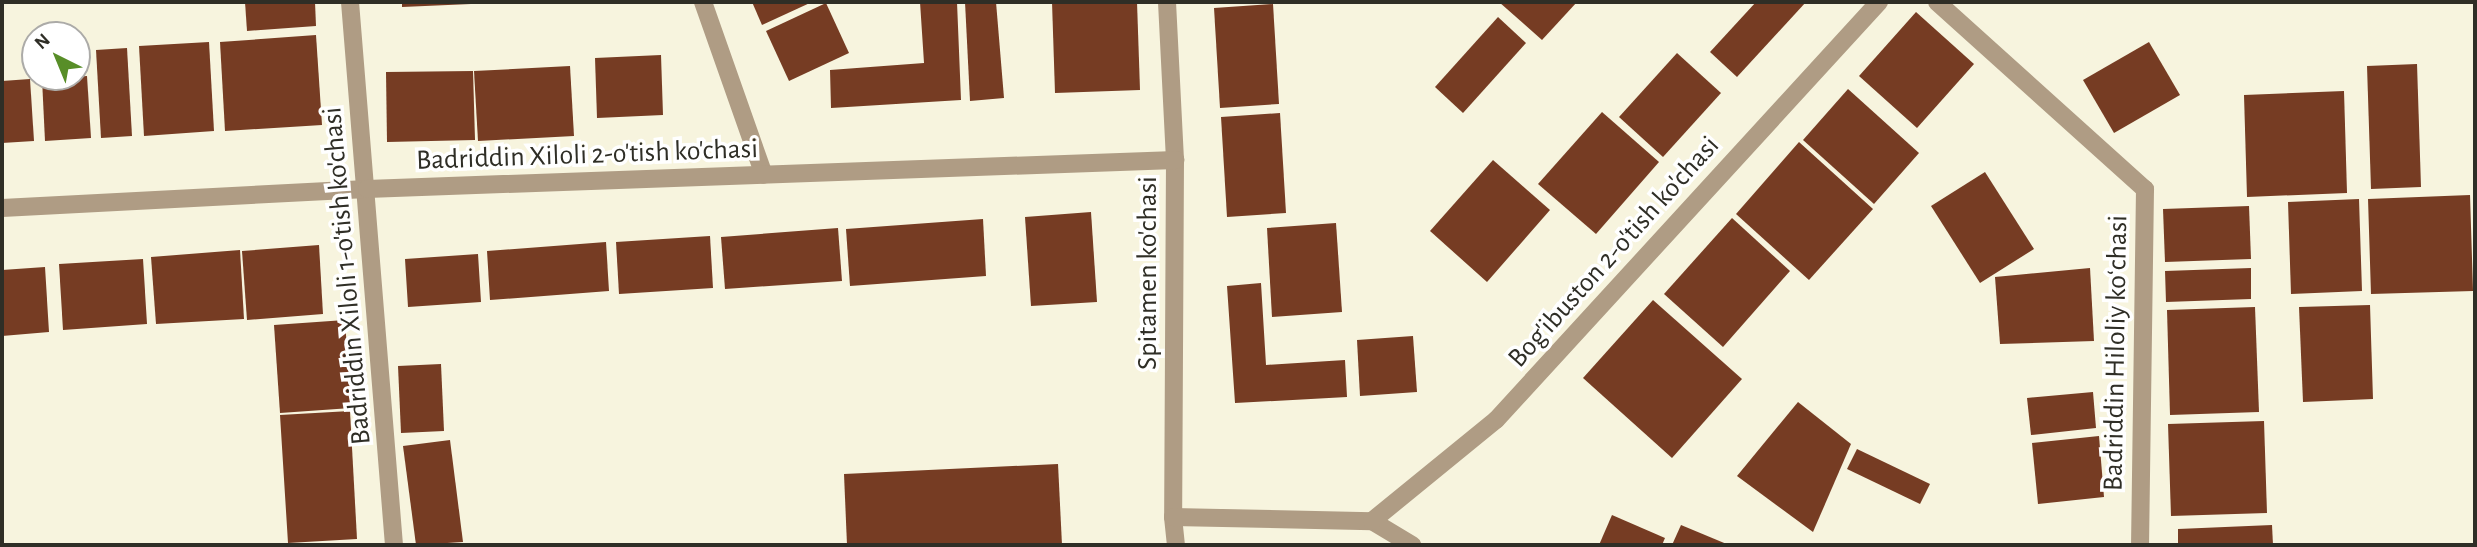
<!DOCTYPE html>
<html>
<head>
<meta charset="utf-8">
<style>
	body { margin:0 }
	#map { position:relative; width:2477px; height:547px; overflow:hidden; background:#f7f4de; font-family:"Alegreya Sans",sans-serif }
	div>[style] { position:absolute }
	.building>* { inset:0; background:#763c23 }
	.minor>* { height:18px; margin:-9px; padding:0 9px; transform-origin:9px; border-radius:9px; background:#af9c84 }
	span { translate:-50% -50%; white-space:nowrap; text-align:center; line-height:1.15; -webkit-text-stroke:7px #fff; paint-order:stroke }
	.street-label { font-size:28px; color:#2f2e26 }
	.frame { position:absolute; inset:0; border:4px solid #2f2e26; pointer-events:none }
	.north { position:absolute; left:21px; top:21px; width:70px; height:70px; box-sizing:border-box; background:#fff; border:2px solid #acaba8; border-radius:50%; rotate:317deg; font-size:19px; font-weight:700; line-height:28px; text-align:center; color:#2f2e26 }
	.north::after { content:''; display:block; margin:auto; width:24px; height:32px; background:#588e28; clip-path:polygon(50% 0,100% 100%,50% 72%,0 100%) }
</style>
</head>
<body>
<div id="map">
	<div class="building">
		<i style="clip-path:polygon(245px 2px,315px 2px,316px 26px,247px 31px)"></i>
		<i style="clip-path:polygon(402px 2px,470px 2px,471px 4px,402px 7px)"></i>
		<i style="clip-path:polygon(752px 2px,812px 2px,762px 25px)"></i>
		<i style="clip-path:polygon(920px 2px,957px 2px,961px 100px,831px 108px,830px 70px,924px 63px)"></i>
		<i style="clip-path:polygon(965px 2px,996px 2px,1004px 98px,970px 101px)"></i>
		<i style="clip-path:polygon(1052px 2px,1137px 2px,1140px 90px,1055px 93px)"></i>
		<i style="clip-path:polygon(1499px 2px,1577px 2px,1542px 40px)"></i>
		<i style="clip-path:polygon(1756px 2px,1806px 2px,1737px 77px,1710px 52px)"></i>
		<i style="clip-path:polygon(826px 3px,849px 53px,789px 81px,766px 31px)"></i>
		<i style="clip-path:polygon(1273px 4px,1279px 104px,1220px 108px,1214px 8px)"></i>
		<i style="clip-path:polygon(1916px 12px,1974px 64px,1917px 128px,1859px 76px)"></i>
		<i style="clip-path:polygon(1498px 17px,1526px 43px,1463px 113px,1435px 87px)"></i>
		<i style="clip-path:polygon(316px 35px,322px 125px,225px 131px,220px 42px)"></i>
		<i style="clip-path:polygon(209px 42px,214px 131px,144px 136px,139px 46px)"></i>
		<i style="clip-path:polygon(2149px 42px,2180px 95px,2114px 133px,2083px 80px)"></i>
		<i style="clip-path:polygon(127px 48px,132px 136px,101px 138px,96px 50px)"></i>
		<i style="clip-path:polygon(1677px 53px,1721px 93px,1663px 157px,1619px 117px)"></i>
		<i style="clip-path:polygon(661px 55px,663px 115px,597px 118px,595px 58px)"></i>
		<i style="clip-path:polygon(2417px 64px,2421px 187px,2371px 189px,2367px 66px)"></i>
		<i style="clip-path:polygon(570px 66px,574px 136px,478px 141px,474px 71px)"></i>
		<i style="clip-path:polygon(473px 71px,475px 140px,387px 142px,386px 72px)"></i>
		<i style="clip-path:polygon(87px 76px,91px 138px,45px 141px,42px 79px)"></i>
		<i style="clip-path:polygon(30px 79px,34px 141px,2px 143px,2px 81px)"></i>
		<i style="clip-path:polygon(1848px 89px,1919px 153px,1874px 204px,1803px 140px)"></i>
		<i style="clip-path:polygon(2344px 91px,2347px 193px,2247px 197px,2244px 95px)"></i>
		<i style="clip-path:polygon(1602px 112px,1659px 162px,1596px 234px,1538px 184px)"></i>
		<i style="clip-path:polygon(1280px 113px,1286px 213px,1227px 217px,1221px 117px)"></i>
		<i style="clip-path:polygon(1799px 142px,1873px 209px,1809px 280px,1736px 214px)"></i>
		<i style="clip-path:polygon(1493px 160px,1550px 210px,1487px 282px,1430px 231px)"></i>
		<i style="clip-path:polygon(1985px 172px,2034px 249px,1980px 283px,1931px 206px)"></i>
		<i style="clip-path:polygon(2470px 195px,2473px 291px,2371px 294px,2368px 199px)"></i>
		<i style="clip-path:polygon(2359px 199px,2362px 291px,2291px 294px,2288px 202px)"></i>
		<i style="clip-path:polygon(2249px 206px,2251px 259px,2165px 262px,2163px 209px)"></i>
		<i style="clip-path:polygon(1091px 212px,1097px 302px,1031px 306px,1025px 217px)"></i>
		<i style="clip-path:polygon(1732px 218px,1790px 271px,1723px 347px,1664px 294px)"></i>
		<i style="clip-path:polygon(983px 219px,986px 276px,850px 286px,846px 229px)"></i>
		<i style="clip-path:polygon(1336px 223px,1342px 312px,1272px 317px,1267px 228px)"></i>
		<i style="clip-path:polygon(838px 228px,842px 281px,725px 289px,721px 237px)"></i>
		<i style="clip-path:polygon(710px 236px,713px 288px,619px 294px,616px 242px)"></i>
		<i style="clip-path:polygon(606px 242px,609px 291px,490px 300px,487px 251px)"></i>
		<i style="clip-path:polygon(319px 245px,323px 314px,247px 320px,242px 251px)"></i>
		<i style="clip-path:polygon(240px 250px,244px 319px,156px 324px,151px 257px)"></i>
		<i style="clip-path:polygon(478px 254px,481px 302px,408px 307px,405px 259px)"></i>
		<i style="clip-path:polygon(143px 259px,147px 324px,63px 330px,59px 264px)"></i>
		<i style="clip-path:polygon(45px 267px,49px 332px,2px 336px,2px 270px)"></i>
		<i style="clip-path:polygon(2090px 268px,2094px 341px,2000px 344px,1995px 277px)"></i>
		<i style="clip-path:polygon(2251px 268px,2251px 299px,2166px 302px,2165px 271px)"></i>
		<i style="clip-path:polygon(1261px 283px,1266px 365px,1345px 360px,1347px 397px,1235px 403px,1227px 286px)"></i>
		<i style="clip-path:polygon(1653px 300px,1742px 379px,1672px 458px,1583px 378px)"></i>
		<i style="clip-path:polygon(2370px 305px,2373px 399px,2303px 402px,2299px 307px)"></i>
		<i style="clip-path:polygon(2255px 307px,2259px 412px,2170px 415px,2167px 310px)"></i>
		<i style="clip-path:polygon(345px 320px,351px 408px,280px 413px,274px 325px)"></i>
		<i style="clip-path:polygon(1413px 336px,1417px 392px,1360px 396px,1357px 340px)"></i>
		<i style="clip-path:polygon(441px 364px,444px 431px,401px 433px,398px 366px)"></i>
		<i style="clip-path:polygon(2093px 392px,2096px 428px,2031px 435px,2027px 398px)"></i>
		<i style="clip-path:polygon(1798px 402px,1851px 444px,1813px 532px,1737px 476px)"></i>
		<i style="clip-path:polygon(350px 411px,357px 539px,288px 543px,280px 415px)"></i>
		<i style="clip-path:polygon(2264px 421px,2267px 513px,2171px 516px,2168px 424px)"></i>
		<i style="clip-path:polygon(2099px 436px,2104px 497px,2038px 504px,2032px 443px)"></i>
		<i style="clip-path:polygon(450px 440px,463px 542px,416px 545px,403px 446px)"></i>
		<i style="clip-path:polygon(1857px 449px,1930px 484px,1920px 504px,1847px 469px)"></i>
		<i style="clip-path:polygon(1058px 464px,1062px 545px,847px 545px,844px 474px)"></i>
		<i style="clip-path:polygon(1612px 515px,1665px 538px,1662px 545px,1599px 545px)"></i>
		<i style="clip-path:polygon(1681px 525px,1729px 545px,1672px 545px)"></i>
		<i style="clip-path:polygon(2272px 525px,2273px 545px,2178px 545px,2178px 529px)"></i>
	</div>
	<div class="minor">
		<i style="left:350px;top:2px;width:545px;rotate:85.37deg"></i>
		<i style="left:703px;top:2px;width:183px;rotate:70.6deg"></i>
		<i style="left:1167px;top:2px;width:158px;rotate:87.1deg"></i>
		<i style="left:1175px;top:160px;width:357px;rotate:90.3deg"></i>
		<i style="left:1173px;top:517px;width:28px;rotate:84deg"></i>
		<i style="left:1937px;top:2px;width:280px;rotate:42deg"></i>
		<i style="left:2145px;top:189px;width:356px;rotate:90.8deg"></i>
		<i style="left:2px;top:208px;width:365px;rotate:-3deg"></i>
		<i style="left:367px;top:189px;width:809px;rotate:-2.06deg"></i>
		<i style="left:1173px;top:517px;width:199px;rotate:1.2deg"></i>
		<i style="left:1372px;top:521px;width:47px;rotate:31deg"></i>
		<i style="left:1372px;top:521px;width:160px;rotate:-39.2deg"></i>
		<i style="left:1496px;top:420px;width:567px;rotate:-47.5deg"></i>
	</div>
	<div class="street-label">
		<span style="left:587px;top:155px;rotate:-2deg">Badriddin Xiloli 2-o'tish ko'chasi</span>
		<span style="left:1614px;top:252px;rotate:-48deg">Bog'ibuston 2-o'tish ko'chasi</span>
		<span style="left:1148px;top:273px;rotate:-90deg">Spitamen ko'chasi</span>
		<span style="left:347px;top:276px;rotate:-95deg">Badriddin Xiloli 1-o'tish ko'chasi</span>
		<span style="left:2116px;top:353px;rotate:-89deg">Badriddin Hiloliy koʻchasi</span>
	</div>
	<div class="frame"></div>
	<div class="north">N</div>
</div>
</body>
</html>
